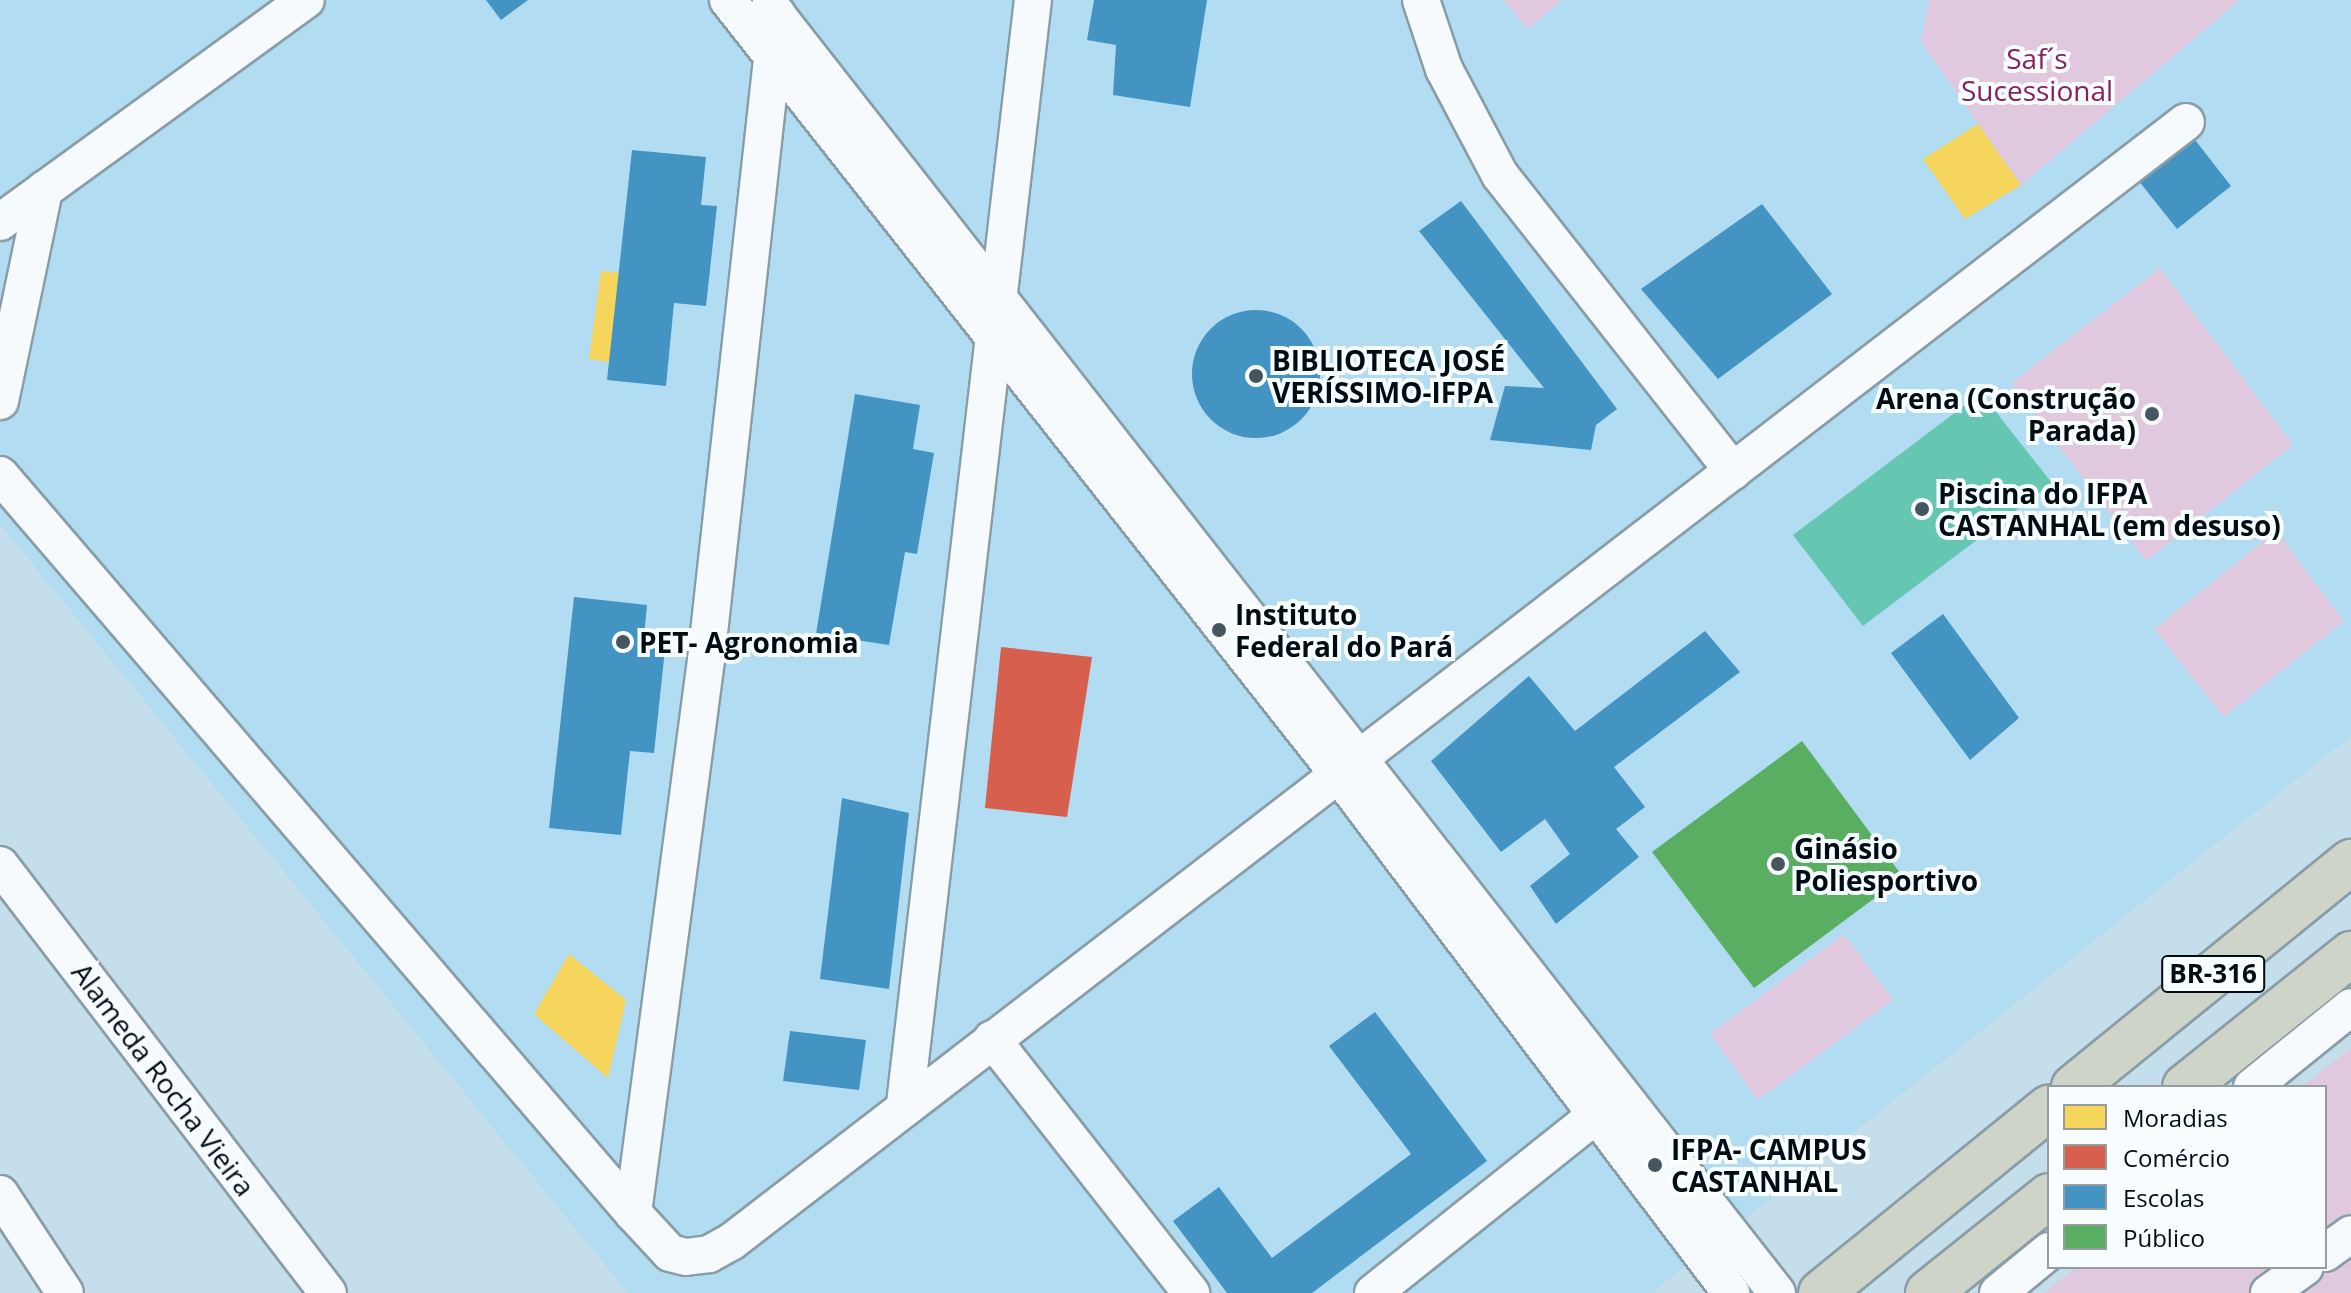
<!DOCTYPE html>
<html>
<head>
<meta charset="utf-8">
<style>
	body { margin:0 }
	#map { position:relative; width:2351px; height:1293px; overflow:hidden; background:#c4deeb; font-family:"Open Sans",sans-serif }
	div>[style] { position:absolute }
	.built>* { inset:0; background:#b2dcf2 }
	.green>* { inset:0; background:#e0c9de }
	.water>* { inset:0; background:#65c6b2 }
	.homes>* { inset:0; background:#f6d55c }
	.shops>* { inset:0; background:#d6604d }
	.schools>* { inset:0; background:#4393c3 }
	.round { border-radius:50% }
	.public>* { inset:0; background:#5aae61 }
	.roads { filter:drop-shadow(2px 0 #899da7) drop-shadow(-2px 0 #899da7) drop-shadow(0 2px #899da7) drop-shadow(0 -2px #899da7) }
	.minor>* { height:36px; margin:-18px; padding:0 18px; transform-origin:18px; border-radius:18px; background:#f6fafc }
	.highway>* { height:44px; margin:-22px; padding:0 22px; transform-origin:22px; border-radius:22px; background:#cfd4c9 }
	.dots>* { width:22px; height:22px; translate:-50% -50%; box-sizing:border-box; border:4px solid #f8fdff; border-radius:50% }
	span { translate:-50% -50%; white-space:nowrap; text-align:center; line-height:1.15; -webkit-text-stroke:8px #f8fdff; paint-order:stroke }
	.shield-label span { padding:2px 6px; background:#f8fdff; border:2px solid; border-radius:6px; -webkit-text-stroke-width:0 }
	.shield-label { font-size:26px; color:#000d15; font-weight:700 }
	.park-label { font-size:28px; color:#862159 }
	.poi-label { font-size:28px; color:#000d15; font-weight:700 }
	.left { translate:0 -50%; text-align:left }
	.right { translate:-100% -50%; text-align:right }
	.street-label { font-size:28px; color:#000d15 }
	.legend { position:absolute; left:2047px; top:1085px; width:280px; height:184px; box-sizing:border-box; background:#f8fdff; border:2px solid #959da1; margin:0; padding:10px 14px; list-style:none; font-size:24px; color:#000d15 }
	.legend li { display:flex; align-items:center; gap:16px; height:40px }
	.legend b { width:40px; border:2px solid #959da1 }
</style>
</head>
<body>
<div id="map">
	<div class="built">
		<i style="clip-path:polygon(0 0,2351px 0,2351px 736px,1652px 1293px,628px 1293px,0 524px)"></i>
	</div>
	<div class="green">
		<i style="clip-path:polygon(1503px 0,1562px 0,1528px 29px)"></i>
		<i style="clip-path:polygon(1929px 0,2240px 0,2021px 185px,1921px 42px)"></i>
		<i style="clip-path:polygon(2160px 268px,2293px 445px,2146px 561px,2011px 383px)"></i>
		<i style="clip-path:polygon(2276px 531px,2344px 621px,2224px 717px,2154px 629px)"></i>
		<i style="clip-path:polygon(1844px 934px,1893px 1000px,1758px 1100px,1710px 1034px)"></i>
		<i style="clip-path:polygon(2351px 1048px,2351px 1293px,2044px 1293px,2077px 1267px,2325px 1267px,2325px 1087px,2302px 1087px)"></i>
	</div>
	<div class="water">
		<i style="clip-path:polygon(1981px 393px,2052px 483px,1863px 626px,1793px 535px)"></i>
	</div>
	<div class="homes">
		<i style="clip-path:polygon(1978px 124px,2021px 185px,1965px 219px,1923px 159px)"></i>
		<i style="clip-path:polygon(601px 271px,668px 277px,658px 370px,589px 359px)"></i>
		<i style="clip-path:polygon(1704px 641px,1731px 672px,1583px 779px,1557px 746px)"></i>
		<i style="clip-path:polygon(1522px 722px,1580px 789px,1504px 847px,1450px 780px)"></i>
		<i style="clip-path:polygon(569px 954px,626px 1000px,608px 1078px,534px 1014px)"></i>
	</div>
	<div class="shops">
		<i style="clip-path:polygon(1001px 647px,1092px 657px,1067px 817px,985px 808px)"></i>
	</div>
	<div class="schools">
		<i style="clip-path:polygon(486px 0,528px 0,501px 20px)"></i>
		<i style="clip-path:polygon(1094px 0,1207px 0,1190px 107px,1113px 95px,1116px 45px,1087px 40px)"></i>
		<i style="clip-path:polygon(2185px 127px,2231px 186px,2177px 229px,2130px 170px)"></i>
		<i style="clip-path:polygon(632px 150px,706px 157px,701px 205px,717px 206px,706px 306px,674px 303px,666px 386px,607px 380px)"></i>
		<i style="clip-path:polygon(1461px 201px,1617px 409px,1596px 425px,1591px 450px,1490px 440px,1505px 386px,1544px 388px,1419px 231px)"></i>
		<i style="clip-path:polygon(1762px 204px,1832px 294px,1718px 379px,1641px 289px)"></i>
		<i class="round" style="left:1192px;top:310px;width:128px;height:128px"></i>
		<i style="clip-path:polygon(855px 394px,920px 405px,913px 449px,934px 453px,917px 554px,905px 552px,889px 645px,816px 634px)"></i>
		<i style="clip-path:polygon(574px 597px,647px 605px,643px 647px,665px 649px,654px 753px,630px 751px,621px 835px,549px 828px)"></i>
		<i style="clip-path:polygon(1943px 614px,2019px 718px,1970px 760px,1891px 653px)"></i>
		<i style="clip-path:polygon(1705px 631px,1740px 672px,1614px 767px,1645px 807px,1616px 829px,1639px 857px,1556px 924px,1530px 886px,1570px 854px,1545px 819px,1501px 852px,1431px 761px,1529px 676px,1575px 731px)"></i>
		<i style="clip-path:polygon(842px 798px,909px 813px,889px 989px,820px 979px)"></i>
		<i style="clip-path:polygon(1375px 1012px,1487px 1161px,1312px 1293px,1227px 1293px,1173px 1221px,1219px 1187px,1272px 1258px,1411px 1154px,1329px 1046px)"></i>
		<i style="clip-path:polygon(790px 1031px,866px 1040px,859px 1090px,783px 1081px)"></i>
	</div>
	<div class="public">
		<i style="clip-path:polygon(1802px 741px,1903px 877px,1754px 988px,1652px 852px)"></i>
	</div>
	<div class="roads">
		<div class="minor">
			<i style="left:728px;top:0;width:987px;rotate:51.75deg"></i>
			<i style="left:1339px;top:775px;width:650px;rotate:52.88deg"></i>
			<i style="left:1421px;top:0;width:73px;rotate:71.6deg"></i>
			<i style="left:1444px;top:69px;width:120px;rotate:62.2deg"></i>
			<i style="left:1500px;top:175px;width:377px;rotate:51.8deg"></i>
			<i style="left:770px;top:6px;width:1634px;rotate:51.96deg"></i>
			<i style="left:777px;top:14px;width:650px;rotate:96.27deg"></i>
			<i style="left:706px;top:660px;width:558px;rotate:97.52deg"></i>
			<i style="left:633px;top:1213px;width:54px;rotate:47.2deg"></i>
			<i style="left:670px;top:1253px;width:16px;rotate:14deg"></i>
			<i style="left:686px;top:1257px;width:23px;rotate:-7deg"></i>
			<i style="left:709px;top:1254px;width:25px;rotate:-29deg"></i>
			<i style="left:731px;top:1242px;width:1836px;rotate:-37.59deg"></i>
			<i style="left:0;top:222px;width:378px;rotate:-36deg"></i>
			<i style="left:0;top:401px;width:216px;rotate:-78.2deg"></i>
			<i style="left:0;top:475px;width:972px;rotate:49.38deg"></i>
			<i style="left:0;top:865px;width:539px;rotate:52.54deg"></i>
			<i style="left:992px;top:1039px;width:323px;rotate:51.9deg"></i>
			<i style="left:2252px;top:1087px;width:127px;rotate:-38.9deg"></i>
			<i style="left:905px;top:1104px;width:1111px;rotate:-83.39deg"></i>
			<i style="left:0;top:1194px;width:118px;rotate:56.7deg"></i>
			<i style="left:2325px;top:1253px;width:32px;rotate:-36deg"></i>
			<i style="left:1373px;top:1293px;width:311px;rotate:-38.6deg"></i>
			<i style="left:1998px;top:1293px;width:66px;rotate:-39.5deg"></i>
			<i style="left:2269px;top:1293px;width:44px;rotate:-35.8deg"></i>
		</div>
		<div class="highway">
			<i style="left:2074px;top:1087px;width:357px;rotate:-39.1deg"></i>
			<i style="left:2185px;top:1087px;width:213px;rotate:-38.7deg"></i>
			<i style="left:1821px;top:1293px;width:294px;rotate:-39.1deg"></i>
			<i style="left:1928px;top:1293px;width:155px;rotate:-38.7deg"></i>
		</div>
	</div>
	<div class="dots">
		<i style="left:1256px;top:376px;background:#455660"></i>
		<i style="left:2152px;top:414px;background:#455660"></i>
		<i style="left:1922px;top:509px;background:#455660"></i>
		<i style="left:1219px;top:630px;background:#455660"></i>
		<i style="left:623px;top:642px;background:#455660"></i>
		<i style="left:1778px;top:864px;background:#455660"></i>
		<i style="left:1655px;top:1165px;background:#455660"></i>
	</div>
	<div class="shield-label">
		<span style="left:2213px;top:974px">BR-316</span>
	</div>
	<div class="park-label">
		<span style="left:2037px;top:74px">Saf´s<br>Sucessional</span>
	</div>
	<div class="poi-label">
		<span class="left" style="left:1272px;top:376px">BIBLIOTECA JOSÉ<br>VERÍSSIMO-IFPA</span>
		<span class="right" style="left:2136px;top:414px">Arena (Construção<br>Parada)</span>
		<span class="left" style="left:1938px;top:509px">Piscina do IFPA<br>CASTANHAL (em desuso)</span>
		<span class="left" style="left:1235px;top:630px">Instituto<br>Federal do Pará</span>
		<span class="left" style="left:639px;top:642px">PET- Agronomia</span>
		<span class="left" style="left:1794px;top:864px">Ginásio<br>Poliesportivo</span>
		<span class="left" style="left:1671px;top:1165px">IFPA- CAMPUS<br>CASTANHAL</span>
	</div>
	<div class="street-label">
		<span style="left:164px;top:1079px;rotate:53deg">Alameda Rocha Vieira</span>
	</div>
	<ul class="legend">
	<li><b style="height:22px;background:#f6d55c"></b>Moradias</li>
	<li><b style="height:22px;background:#d6604d"></b>Comércio</li>
	<li><b style="height:22px;background:#4393c3"></b>Escolas</li>
	<li><b style="height:22px;background:#5aae61"></b>Público</li>
	</ul>
</div>
</body>
</html>
